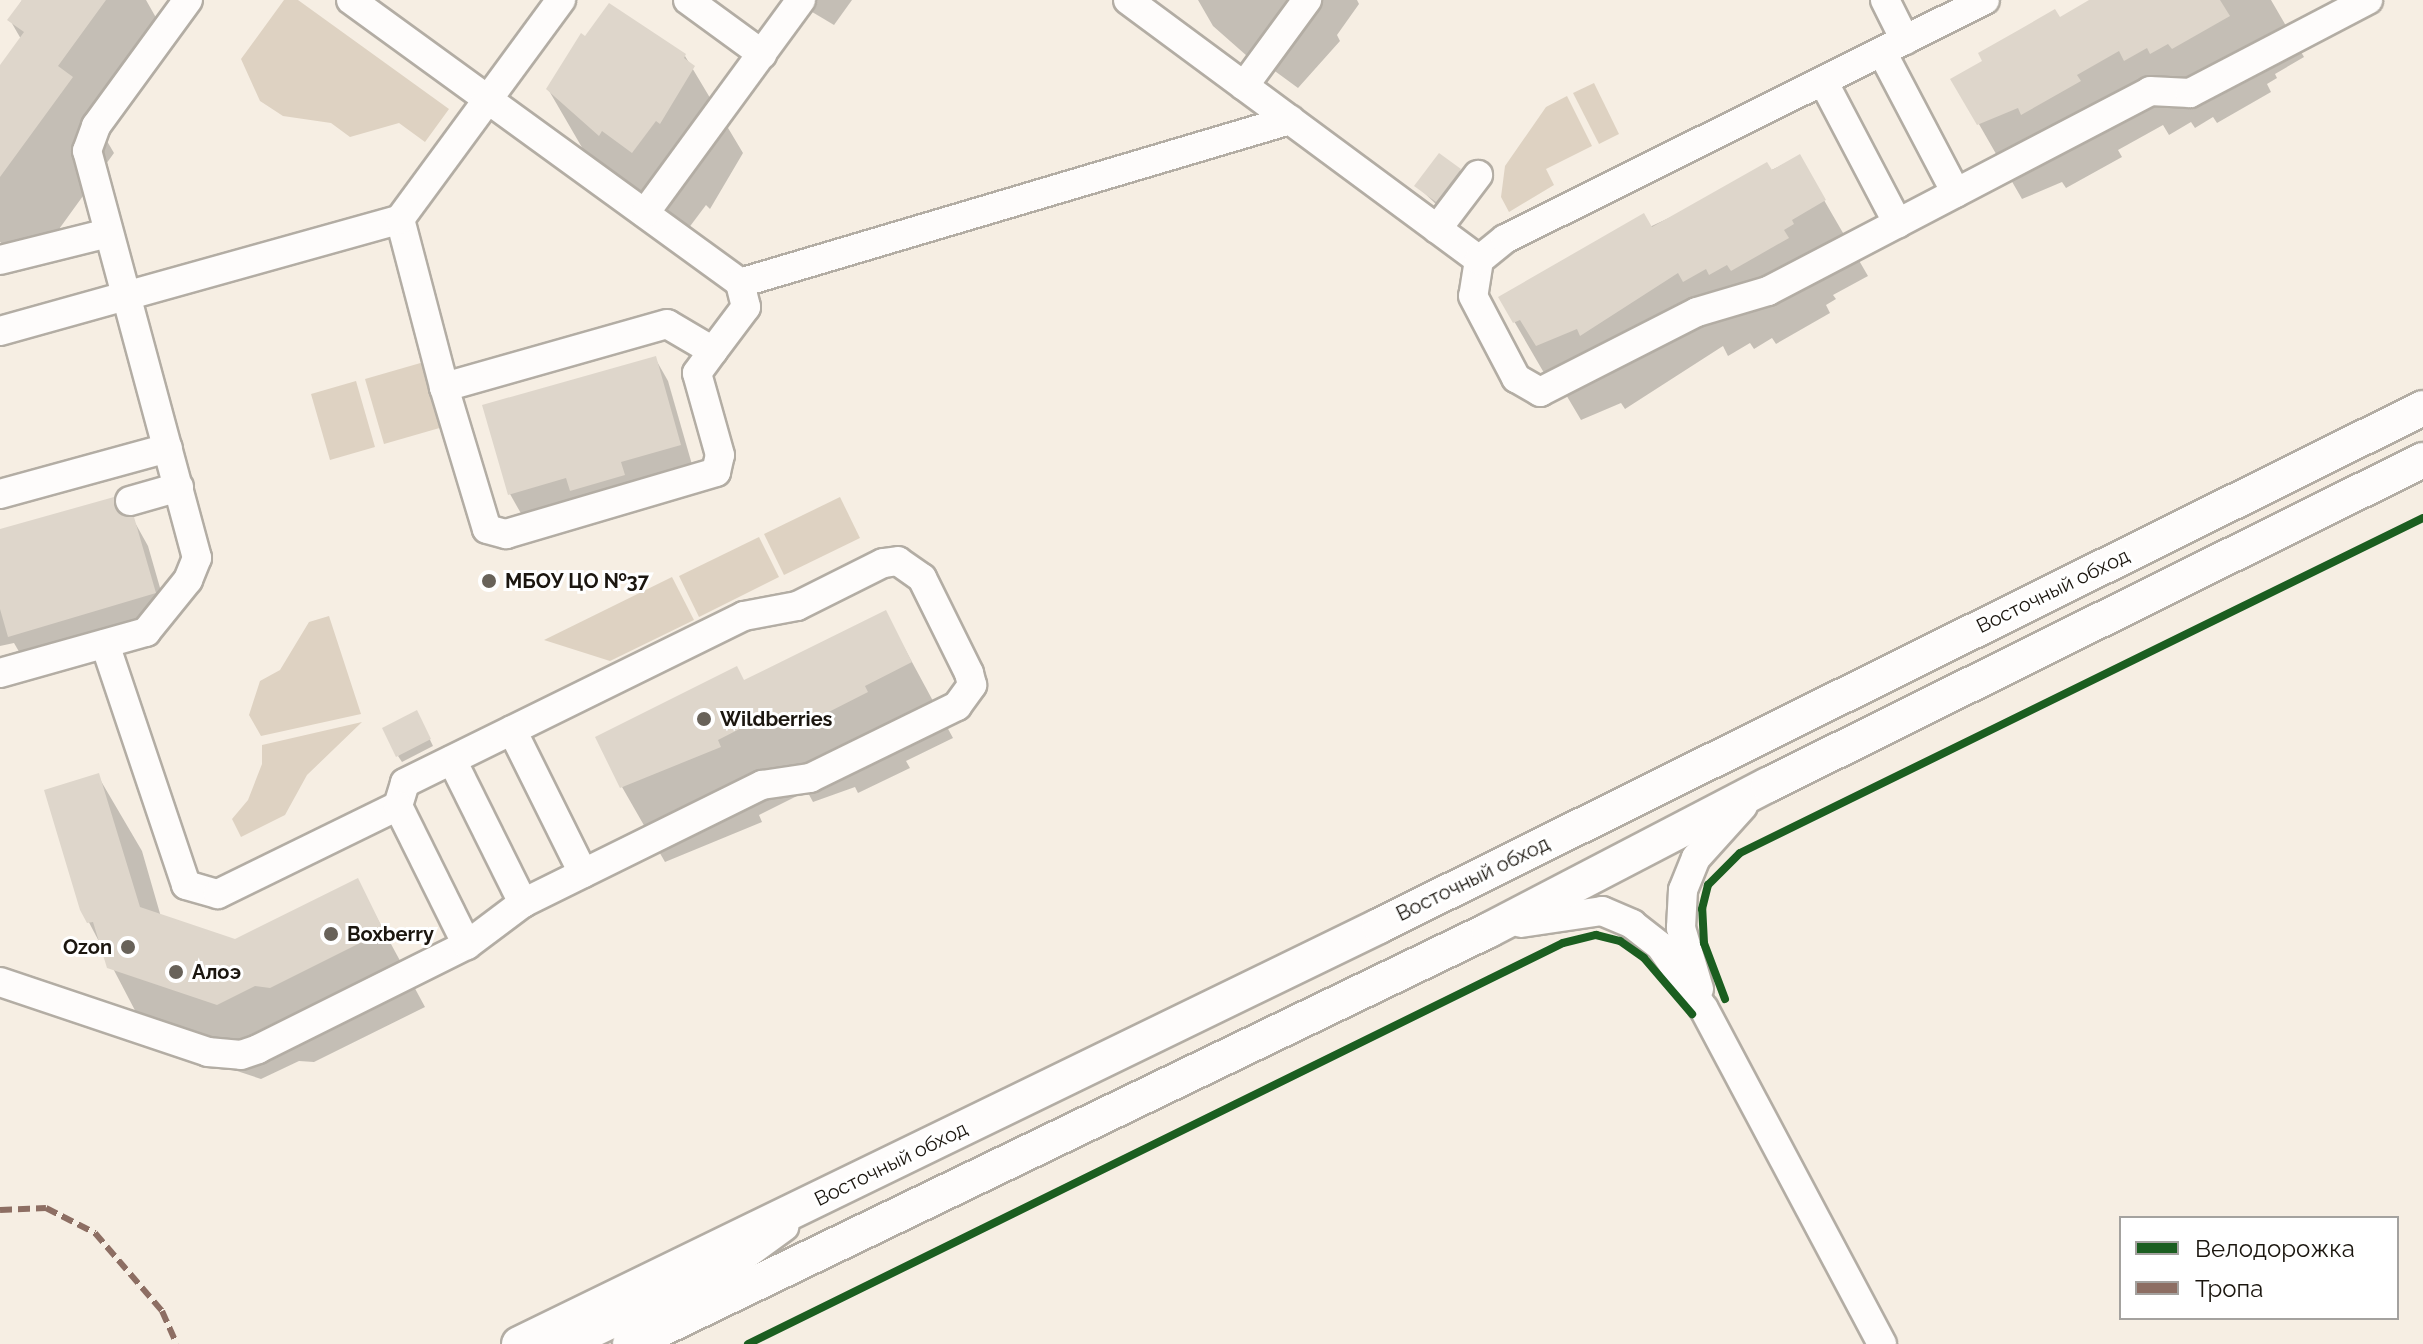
<!DOCTYPE html>
<html>
<head>
<meta charset="utf-8">
<style>
	body { margin:0 }
	#map { position:relative; width:2423px; height:1344px; overflow:hidden; background:#f6eee3; font-family:Raleway,sans-serif }
	div>[style] { position:absolute }
	.green>* { inset:0; background:#ded2c2 }
	.shadow>* { inset:0; background:#0003 }
	.building>* { inset:0; background:#ded6cb }
	.roads { filter:drop-shadow(2px 0 #b3ada4) drop-shadow(-2px 0 #b3ada4) drop-shadow(0 2px #b3ada4) drop-shadow(0 -2px #b3ada4) }
	.minor>* { height:28px; margin:-14px; padding:0 14px; transform-origin:14px; border-radius:14px; background:#fefcfb }
	.major>* { height:34px; margin:-17px; padding:0 17px; transform-origin:17px; border-radius:17px; background:#fefcfb }
	.quiet>* { height:6px; margin-top:-3px; transform-origin:0; background:repeating-linear-gradient(90deg,#8d6e63 0 12px,transparent 0 18px) }
	.cycleway>* { height:8px; margin:-4px; padding:0 4px; transform-origin:4px; border-radius:4px; background:#1b5e20 }
	.dots>* { width:22px; height:22px; translate:-50% -50%; box-sizing:border-box; border:4px solid #fff; border-radius:50% }
	span { translate:-50% -50%; white-space:nowrap; text-align:center; line-height:1.15; -webkit-text-stroke:6px #fff; paint-order:stroke }
	.poi-label { font-size:20px; color:#1b160f; font-weight:700 }
	.left { translate:0 -50%; text-align:left }
	.right { translate:-100% -50%; text-align:right }
	.street-label { font-size:20px; color:#1b160f }
	.legend { position:absolute; left:2119px; top:1216px; width:280px; height:104px; box-sizing:border-box; background:#fff; border:2px solid #a4a29f; margin:0; padding:10px 14px; list-style:none; font-size:24px; color:#1b160f }
	.legend li { display:flex; align-items:center; gap:16px; height:40px }
	.legend b { width:40px; border:2px solid #a4a29f }
</style>
</head>
<body>
<div id="map">
	<div class="green">
		<i style="clip-path:polygon(284px 0,298px 0,449px 109px,425px 142px,399px 123px,350px 137px,331px 123px,283px 116px,260px 101px,241px 59px)"></i>
		<i style="clip-path:polygon(1594px 83px,1619px 134px,1599px 144px,1573px 93px)"></i>
		<i style="clip-path:polygon(1567px 96px,1592px 146px,1546px 169px,1554px 185px,1509px 212px,1501px 197px,1505px 166px,1546px 107px)"></i>
		<i style="clip-path:polygon(424px 362px,443px 427px,384px 444px,365px 379px)"></i>
		<i style="clip-path:polygon(356px 381px,375px 447px,330px 460px,311px 394px)"></i>
		<i style="clip-path:polygon(840px 497px,860px 538px,784px 575px,764px 534px)"></i>
		<i style="clip-path:polygon(759px 537px,779px 577px,699px 617px,679px 576px)"></i>
		<i style="clip-path:polygon(672px 577px,694px 620px,610px 661px,544px 640px)"></i>
		<i style="clip-path:polygon(329px 616px,361px 714px,261px 736px,249px 715px,260px 681px,280px 670px,309px 622px)"></i>
		<i style="clip-path:polygon(362px 722px,307px 775px,285px 815px,241px 837px,232px 819px,248px 800px,262px 764px,262px 745px)"></i>
	</div>
	<div class="shadow">
		<i style="clip-path:polygon(22px 0,146px 0,167px 37px,104px 136px,114px 153px,36px 261px,23px 259px,0 242px,0 68px,21px 39px,10px 20px)"></i>
		<i style="clip-path:polygon(792px 0,852px 0,834px 25px)"></i>
		<i style="clip-path:polygon(1198px 0,1357px 0,1359px 4px,1337px 35px,1340px 41px,1298px 88px,1268px 66px,1264px 71px,1213px 26px)"></i>
		<i style="clip-path:polygon(2109px 0,2271px 0,2304px 57px,2275px 74px,2277px 78px,2267px 84px,2271px 92px,2217px 123px,2213px 117px,2195px 128px,2191px 122px,2169px 135px,2163px 125px,2118px 150px,2122px 157px,2066px 188px,2062px 182px,2022px 199px,1953px 79px,2059px 19px)"></i>
		<i style="clip-path:polygon(685px 56px,743px 153px,710px 209px,706px 205px,682px 237px,598px 175px,548px 89px)"></i>
		<i style="clip-path:polygon(1799px 157px,1868px 276px,1833px 295px,1836px 299px,1826px 305px,1830px 313px,1776px 344px,1772px 338px,1754px 349px,1750px 343px,1728px 356px,1723px 346px,1625px 409px,1621px 403px,1581px 420px,1565px 393px,1558px 397px,1500px 297px)"></i>
		<i style="clip-path:polygon(1460px 170px,1464px 177px,1440px 208px,1417px 186px)"></i>
		<i style="clip-path:polygon(655px 358px,668px 381px,693px 468px,523px 517px,510px 494px)"></i>
		<i style="clip-path:polygon(113px 500px,122px 517px,133px 519px,148px 546px,169px 619px,25px 662px,14px 643px,0 646px,0 533px)"></i>
		<i style="clip-path:polygon(885px 612px,953px 738px,906px 761px,910px 768px,858px 793px,855px 787px,813px 802px,807px 791px,759px 815px,762px 822px,665px 862px,622px 787px,744px 682px)"></i>
		<i style="clip-path:polygon(420px 719px,433px 746px,402px 762px,398px 756px)"></i>
		<i style="clip-path:polygon(98px 776px,142px 851px,161px 917px,235px 941px,357px 881px,425px 1007px,314px 1062px,299px 1061px,261px 1079px,152px 1043px,82px 909px)"></i>
	</div>
	<div class="building">
		<i style="clip-path:polygon(22px 0,106px 0,58px 66px,73px 77px,0 177px,0 65px,24px 32px,7px 20px)"></i>
		<i style="clip-path:polygon(2089px 0,2220px 0,2230px 16px,2172px 49px,2168px 44px,2150px 54px,2147px 48px,2124px 61px,2119px 51px,2077px 75px,2081px 81px,2021px 115px,2018px 108px,1977px 125px,1950px 79px,1982px 61px,1978px 53px,2017px 31px,2055px 9px,2060px 17px)"></i>
		<i style="clip-path:polygon(609px 3px,686px 54px,684px 58px,695px 66px,660px 124px,656px 121px,632px 153px,602px 131px,599px 136px,546px 89px,581px 33px,585px 36px)"></i>
		<i style="clip-path:polygon(1439px 153px,1461px 169px,1436px 202px,1414px 186px)"></i>
		<i style="clip-path:polygon(1800px 154px,1826px 200px,1792px 220px,1794px 224px,1784px 230px,1789px 238px,1731px 271px,1727px 265px,1709px 275px,1706px 269px,1683px 282px,1678px 273px,1580px 336px,1577px 329px,1536px 346px,1520px 320px,1513px 323px,1498px 297px,1644px 213px,1652px 227px,1767px 162px,1772px 170px)"></i>
		<i style="clip-path:polygon(656px 356px,681px 445px,621px 462px,625px 475px,570px 491px,566px 478px,508px 495px,482px 405px)"></i>
		<i style="clip-path:polygon(114px 497px,119px 514px,134px 517px,156px 593px,8px 637px,0 609px,0 529px)"></i>
		<i style="clip-path:polygon(886px 610px,912px 662px,865px 686px,868px 692px,813px 720px,810px 713px,768px 728px,763px 717px,718px 740px,721px 747px,620px 788px,595px 737px,737px 666px,744px 680px)"></i>
		<i style="clip-path:polygon(417px 710px,431px 739px,396px 757px,382px 728px)"></i>
		<i style="clip-path:polygon(99px 773px,140px 907px,235px 939px,358px 878px,384px 931px,270px 988px,255px 986px,217px 1005px,107px 968px,93px 922px,87px 923px,80px 910px,44px 790px)"></i>
	</div>
	<div class="roads">
		<div class="minor">
			<i style="left:351px;top:0;width:481px;rotate:36deg"></i>
			<i style="left:740px;top:283px;width:574px;rotate:-16.51deg"></i>
			<i style="left:688px;top:0;width:92px;rotate:36.1deg"></i>
			<i style="left:1128px;top:0;width:437px;rotate:36.5deg"></i>
			<i style="left:1479px;top:260px;width:36px;rotate:99deg"></i>
			<i style="left:1473px;top:296px;width:93px;rotate:62.3deg"></i>
			<i style="left:1516px;top:378px;width:28px;rotate:30deg"></i>
			<i style="left:1540px;top:392px;width:176px;rotate:-27deg"></i>
			<i style="left:1697px;top:312px;width:74px;rotate:-16.5deg"></i>
			<i style="left:1768px;top:291px;width:431px;rotate:-27.6deg"></i>
			<i style="left:2150px;top:91px;width:40px;rotate:2.9deg"></i>
			<i style="left:2190px;top:93px;width:201px;rotate:-27.6deg"></i>
			<i style="left:1885px;top:0;width:45px;rotate:63.4deg"></i>
			<i style="left:1882px;top:52px;width:159px;rotate:62.3deg"></i>
			<i style="left:1823px;top:81px;width:161px;rotate:62.3deg"></i>
			<i style="left:1244px;top:86px;width:107px;rotate:-53.8deg"></i>
			<i style="left:645px;top:213px;width:264px;rotate:-53.8deg"></i>
			<i style="left:400px;top:219px;width:174px;rotate:75.3deg"></i>
			<i style="left:1437px;top:229px;width:68px;rotate:-52.8deg"></i>
			<i style="left:0;top:260px;width:111px;rotate:-14deg"></i>
			<i style="left:1479px;top:260px;width:33px;rotate:-39deg"></i>
			<i style="left:1505px;top:239px;width:536px;rotate:-26.47deg"></i>
			<i style="left:0;top:331px;width:415px;rotate:-15.6deg"></i>
			<i style="left:400px;top:219px;width:272px;rotate:-53.7deg"></i>
			<i style="left:713px;top:351px;width:53px;rotate:-149.6deg"></i>
			<i style="left:667px;top:324px;width:232px;rotate:164.2deg"></i>
			<i style="left:444px;top:387px;width:148px;rotate:73.2deg"></i>
			<i style="left:487px;top:529px;width:20px;rotate:15deg"></i>
			<i style="left:506px;top:534px;width:219px;rotate:-16.4deg"></i>
			<i style="left:716px;top:472px;width:17px;rotate:-77deg"></i>
			<i style="left:720px;top:455px;width:85px;rotate:-105.7deg"></i>
			<i style="left:697px;top:373px;width:27px;rotate:-54deg"></i>
			<i style="left:713px;top:351px;width:55px;rotate:-53.1deg"></i>
			<i style="left:746px;top:307px;width:25px;rotate:-104deg"></i>
			<i style="left:0;top:494px;width:174px;rotate:-15.3deg"></i>
			<i style="left:130px;top:501px;width:51px;rotate:-15.9deg"></i>
			<i style="left:105px;top:644px;width:254px;rotate:71.4deg"></i>
			<i style="left:186px;top:885px;width:33px;rotate:16deg"></i>
			<i style="left:218px;top:894px;width:200px;rotate:-26.1deg"></i>
			<i style="left:0;top:673px;width:152px;rotate:-15.7deg"></i>
			<i style="left:146px;top:632px;width:67px;rotate:-51.1deg"></i>
			<i style="left:188px;top:580px;width:24px;rotate:-68deg"></i>
			<i style="left:197px;top:558px;width:422px;rotate:-105.1deg"></i>
			<i style="left:87px;top:151px;width:27px;rotate:-70deg"></i>
			<i style="left:96px;top:126px;width:156px;rotate:-53.9deg"></i>
			<i style="left:512px;top:730px;width:160px;rotate:63.6deg"></i>
			<i style="left:452px;top:760px;width:160px;rotate:63.6deg"></i>
			<i style="left:1521px;top:923px;width:82px;rotate:-8.4deg"></i>
			<i style="left:1602px;top:911px;width:33px;rotate:23deg"></i>
			<i style="left:1632px;top:924px;width:37px;rotate:38deg"></i>
			<i style="left:1661px;top:947px;width:75px;rotate:55.3deg"></i>
			<i style="left:1704px;top:1009px;width:379px;rotate:62deg"></i>
			<i style="left:0;top:982px;width:219px;rotate:18.6deg"></i>
			<i style="left:208px;top:1052px;width:33px;rotate:5deg"></i>
			<i style="left:241px;top:1055px;width:18px;rotate:-19deg"></i>
			<i style="left:258px;top:1049px;width:233px;rotate:-26.5deg"></i>
			<i style="left:467px;top:945px;width:70px;rotate:-36.9deg"></i>
			<i style="left:523px;top:903px;width:267px;rotate:-26.3deg"></i>
			<i style="left:762px;top:785px;width:49px;rotate:-8.3deg"></i>
			<i style="left:810px;top:778px;width:164px;rotate:-26.1deg"></i>
			<i style="left:957px;top:706px;width:26px;rotate:-54deg"></i>
			<i style="left:972px;top:685px;width:12px;rotate:-104deg"></i>
			<i style="left:969px;top:673px;width:106px;rotate:-116.3deg"></i>
			<i style="left:922px;top:578px;width:29px;rotate:-145deg"></i>
			<i style="left:898px;top:561px;width:15px;rotate:172deg"></i>
			<i style="left:883px;top:563px;width:96px;rotate:153.4deg"></i>
			<i style="left:797px;top:606px;width:54px;rotate:169.3deg"></i>
			<i style="left:744px;top:616px;width:378px;rotate:153.8deg"></i>
			<i style="left:405px;top:783px;width:24px;rotate:107deg"></i>
			<i style="left:398px;top:806px;width:155px;rotate:63.6deg"></i>
			<i style="left:1699px;top:989px;width:64px;rotate:-106.4deg"></i>
			<i style="left:1681px;top:928px;width:38px;rotate:-87deg"></i>
			<i style="left:1683px;top:890px;width:35px;rotate:-68deg"></i>
			<i style="left:1696px;top:858px;width:70px;rotate:-47.9deg"></i>
			<i style="left:570px;top:1344px;width:173px;rotate:-25.7deg"></i>
			<i style="left:726px;top:1269px;width:72px;rotate:-35.9deg"></i>
		</div>
		<div class="major">
			<i style="left:519px;top:1344px;width:956px;rotate:-25.92deg"></i>
			<i style="left:1379px;top:926px;width:1165px;rotate:-26.39deg"></i>
			<i style="left:630px;top:1344px;width:954px;rotate:-25.73deg"></i>
			<i style="left:1489px;top:930px;width:314px;rotate:-27.5deg"></i>
			<i style="left:1768px;top:785px;width:731px;rotate:-26.39deg"></i>
		</div>
	</div>
	<div class="quiet">
		<i style="left:0;top:1210px;width:46px;rotate:-2.5deg"></i>
		<i style="left:46px;top:1208px;width:55px;rotate:27deg"></i>
		<i style="left:95px;top:1233px;width:103px;rotate:49.3deg"></i>
		<i style="left:162px;top:1311px;width:36px;rotate:66deg"></i>
	</div>
	<div class="cycleway">
		<i style="left:1725px;top:999px;width:60px;rotate:-110.6deg"></i>
		<i style="left:1704px;top:943px;width:34px;rotate:-93deg"></i>
		<i style="left:1702px;top:909px;width:25px;rotate:-76deg"></i>
		<i style="left:1708px;top:885px;width:45px;rotate:-45deg"></i>
		<i style="left:1740px;top:853px;width:761px;rotate:-26.13deg"></i>
		<i style="left:748px;top:1344px;width:908px;rotate:-26.2deg"></i>
		<i style="left:1563px;top:943px;width:34px;rotate:-14deg"></i>
		<i style="left:1596px;top:935px;width:25px;rotate:14deg"></i>
		<i style="left:1620px;top:941px;width:29px;rotate:35deg"></i>
		<i style="left:1644px;top:958px;width:74px;rotate:49.4deg"></i>
	</div>
	<div class="dots">
		<i style="left:489px;top:581px;background:#686259"></i>
		<i style="left:704px;top:719px;background:#686259"></i>
		<i style="left:331px;top:934px;background:#686259"></i>
		<i style="left:128px;top:947px;background:#686259"></i>
		<i style="left:176px;top:972px;background:#686259"></i>
	</div>
	<div class="poi-label">
		<span class="left" style="left:505px;top:581px">МБОУ ЦО №37</span>
		<span class="left" style="left:720px;top:719px">Wildberries</span>
		<span class="left" style="left:347px;top:934px">Boxberry</span>
		<span class="right" style="left:112px;top:947px">Ozon</span>
		<span class="left" style="left:192px;top:972px">Алоэ</span>
	</div>
	<div class="street-label">
		<span style="left:2053px;top:591px;rotate:-26deg">Восточный обход</span>
		<span style="left:1473px;top:879px;rotate:-26deg">Восточный обход</span>
		<span style="left:891px;top:1164px;rotate:-26deg">Восточный обход</span>
	</div>
	<ul class="legend">
	<li><b style="height:10px;background:#1b5e20"></b>Велодорожка</li>
	<li><b style="height:10px;background:#8d6e63"></b>Тропа</li>
	</ul>
</div>
</body>
</html>
